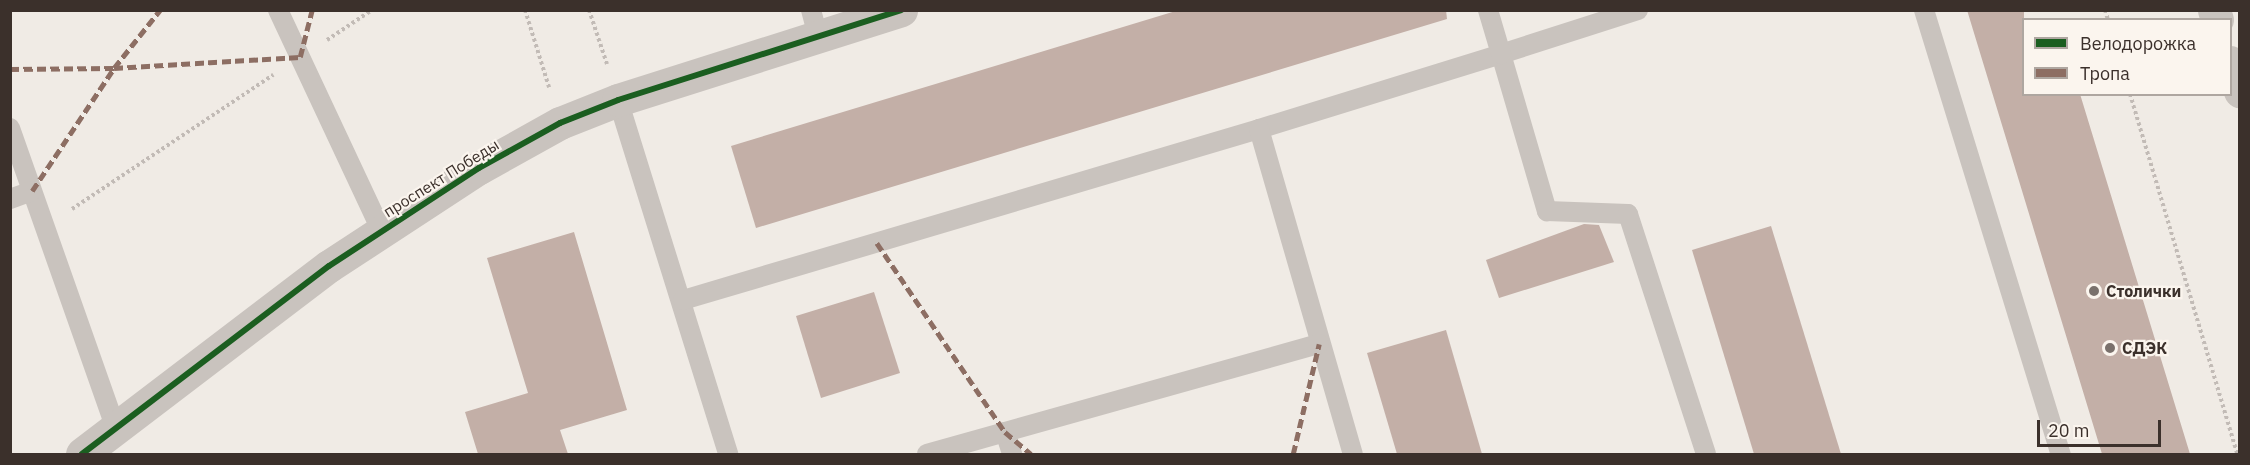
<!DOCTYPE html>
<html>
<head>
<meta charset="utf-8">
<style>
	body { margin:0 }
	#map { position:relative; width:2250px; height:465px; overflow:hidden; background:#f0ebe5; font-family:"IBM Plex Sans",sans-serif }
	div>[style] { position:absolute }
	.building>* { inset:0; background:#c3afa7 }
	.path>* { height:4px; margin-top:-2px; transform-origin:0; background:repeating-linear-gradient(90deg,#c2bbb6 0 3px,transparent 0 6px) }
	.service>* { height:20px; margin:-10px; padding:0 10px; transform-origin:10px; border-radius:10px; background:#c9c3be }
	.minor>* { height:33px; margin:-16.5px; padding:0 16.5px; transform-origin:16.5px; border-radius:16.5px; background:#c9c3be }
	.quiet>* { height:4.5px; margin-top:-2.25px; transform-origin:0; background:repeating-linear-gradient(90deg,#8d6e63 0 9px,transparent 0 13.5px) }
	.cycleway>* { height:6px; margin:-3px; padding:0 3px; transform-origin:3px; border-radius:3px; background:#1b5e20 }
	.dots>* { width:16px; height:16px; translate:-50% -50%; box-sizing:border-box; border:3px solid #fbf5ee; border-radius:50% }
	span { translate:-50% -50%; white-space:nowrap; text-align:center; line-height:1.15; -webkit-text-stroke:4.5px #fbf5ee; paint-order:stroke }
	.street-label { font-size:16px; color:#3b302b }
	.poi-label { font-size:16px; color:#3b302b; font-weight:700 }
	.left { translate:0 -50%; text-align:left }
	.frame { position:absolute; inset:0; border:12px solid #3b302b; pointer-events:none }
	.legend { position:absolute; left:2022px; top:18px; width:210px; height:78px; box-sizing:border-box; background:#fbf5ee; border:2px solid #aea6a0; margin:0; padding:8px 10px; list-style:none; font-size:18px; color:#3b302b }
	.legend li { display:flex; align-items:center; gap:12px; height:30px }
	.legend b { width:30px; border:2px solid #aea6a0 }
	.scale { position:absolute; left:2037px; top:420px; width:124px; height:27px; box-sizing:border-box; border:3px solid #3b302b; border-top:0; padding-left:8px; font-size:18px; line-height:21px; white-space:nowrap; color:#3b302b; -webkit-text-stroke:4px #fbf5ee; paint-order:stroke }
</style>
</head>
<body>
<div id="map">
	<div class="building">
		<i style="clip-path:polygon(1179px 10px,1446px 10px,1447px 19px,756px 228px,731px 146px)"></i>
		<i style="clip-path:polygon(1967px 10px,2024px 10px,2024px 94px,2080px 94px,2190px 454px,2102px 454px)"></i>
		<i style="clip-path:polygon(1584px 224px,1599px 225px,1614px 262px,1499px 298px,1486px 260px)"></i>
		<i style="clip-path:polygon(1771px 226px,1841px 454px,1754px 454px,1692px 250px)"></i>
		<i style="clip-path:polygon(574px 232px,627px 410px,560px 430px,568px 454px,478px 454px,465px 412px,528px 393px,487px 258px)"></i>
		<i style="clip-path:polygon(874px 292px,900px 373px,821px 398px,796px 316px)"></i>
		<i style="clip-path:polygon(1446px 330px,1482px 454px,1397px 454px,1367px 353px)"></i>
	</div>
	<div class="path">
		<i style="left:525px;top:10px;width:81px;rotate:72.7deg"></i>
		<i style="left:589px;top:10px;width:57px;rotate:71.6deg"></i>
		<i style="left:2105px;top:10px;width:10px;rotate:73deg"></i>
		<i style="left:327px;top:40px;width:54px;rotate:-33.7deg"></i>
		<i style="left:2130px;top:94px;width:376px;rotate:73.4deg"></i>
		<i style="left:72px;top:209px;width:242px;rotate:-33.7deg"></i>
	</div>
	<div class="service">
		<i style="left:278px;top:10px;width:245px;rotate:64.9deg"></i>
		<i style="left:811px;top:10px;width:27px;rotate:75deg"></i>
		<i style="left:1638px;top:10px;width:144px;rotate:162.2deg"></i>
		<i style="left:1501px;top:54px;width:164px;rotate:73.7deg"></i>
		<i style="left:1547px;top:211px;width:81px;rotate:2.1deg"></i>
		<i style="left:1628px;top:214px;width:252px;rotate:72deg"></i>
		<i style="left:1924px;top:10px;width:465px;rotate:72.9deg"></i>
		<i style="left:618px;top:100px;width:371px;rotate:72.7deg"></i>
		<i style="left:10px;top:128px;width:319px;rotate:70.6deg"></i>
		<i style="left:1259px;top:129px;width:253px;rotate:-17.2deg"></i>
		<i style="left:1501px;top:54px;width:46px;rotate:-106.5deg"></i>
		<i style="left:10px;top:199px;width:23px;rotate:-20deg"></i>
		<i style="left:683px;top:300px;width:601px;rotate:-16.53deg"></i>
		<i style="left:1259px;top:129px;width:338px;rotate:73.9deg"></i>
		<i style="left:1005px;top:432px;width:23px;rotate:72deg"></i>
		<i style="left:927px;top:454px;width:407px;rotate:-15.7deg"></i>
	</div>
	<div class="minor">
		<i style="left:2214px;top:10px;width:10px;rotate:73deg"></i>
		<i style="left:2230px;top:62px;width:31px;rotate:71deg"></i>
		<i style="left:82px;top:454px;width:310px;rotate:-37.3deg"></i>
		<i style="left:329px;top:266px;width:179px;rotate:-33.2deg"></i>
		<i style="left:479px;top:168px;width:93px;rotate:-29.1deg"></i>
		<i style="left:560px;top:123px;width:62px;rotate:-21.6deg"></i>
		<i style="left:618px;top:100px;width:297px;rotate:-17.6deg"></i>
	</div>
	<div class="quiet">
		<i style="left:10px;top:69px;width:104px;rotate:-0.6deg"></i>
		<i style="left:114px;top:68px;width:186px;rotate:-3.4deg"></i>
		<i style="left:300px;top:57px;width:49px;rotate:-75.7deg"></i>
		<i style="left:32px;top:191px;width:148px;rotate:-56.3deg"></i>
		<i style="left:114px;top:68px;width:74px;rotate:-51.6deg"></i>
		<i style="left:877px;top:243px;width:228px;rotate:55.9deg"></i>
		<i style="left:1005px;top:432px;width:34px;rotate:40deg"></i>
		<i style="left:1293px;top:454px;width:113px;rotate:-76.7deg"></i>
	</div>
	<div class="cycleway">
		<i style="left:82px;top:454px;width:310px;rotate:-37.3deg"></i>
		<i style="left:329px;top:266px;width:179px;rotate:-33.2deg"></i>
		<i style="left:479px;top:168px;width:93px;rotate:-29.1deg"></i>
		<i style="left:560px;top:123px;width:62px;rotate:-21.6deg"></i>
		<i style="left:618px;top:100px;width:297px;rotate:-17.6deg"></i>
	</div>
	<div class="dots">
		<i style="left:2094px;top:291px;background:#7a716c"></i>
		<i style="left:2110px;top:348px;background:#7a716c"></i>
	</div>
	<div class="street-label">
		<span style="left:441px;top:178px;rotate:-32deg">проспект Победы</span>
	</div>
	<div class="poi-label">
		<span class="left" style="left:2106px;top:291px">Столички</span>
		<span class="left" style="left:2122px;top:348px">СДЭК</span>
	</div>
	<div class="frame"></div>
	<ul class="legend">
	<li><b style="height:8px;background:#1b5e20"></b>Велодорожка</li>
	<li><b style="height:8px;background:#8d6e63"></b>Тропа</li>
	</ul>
	<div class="scale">20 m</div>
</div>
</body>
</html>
